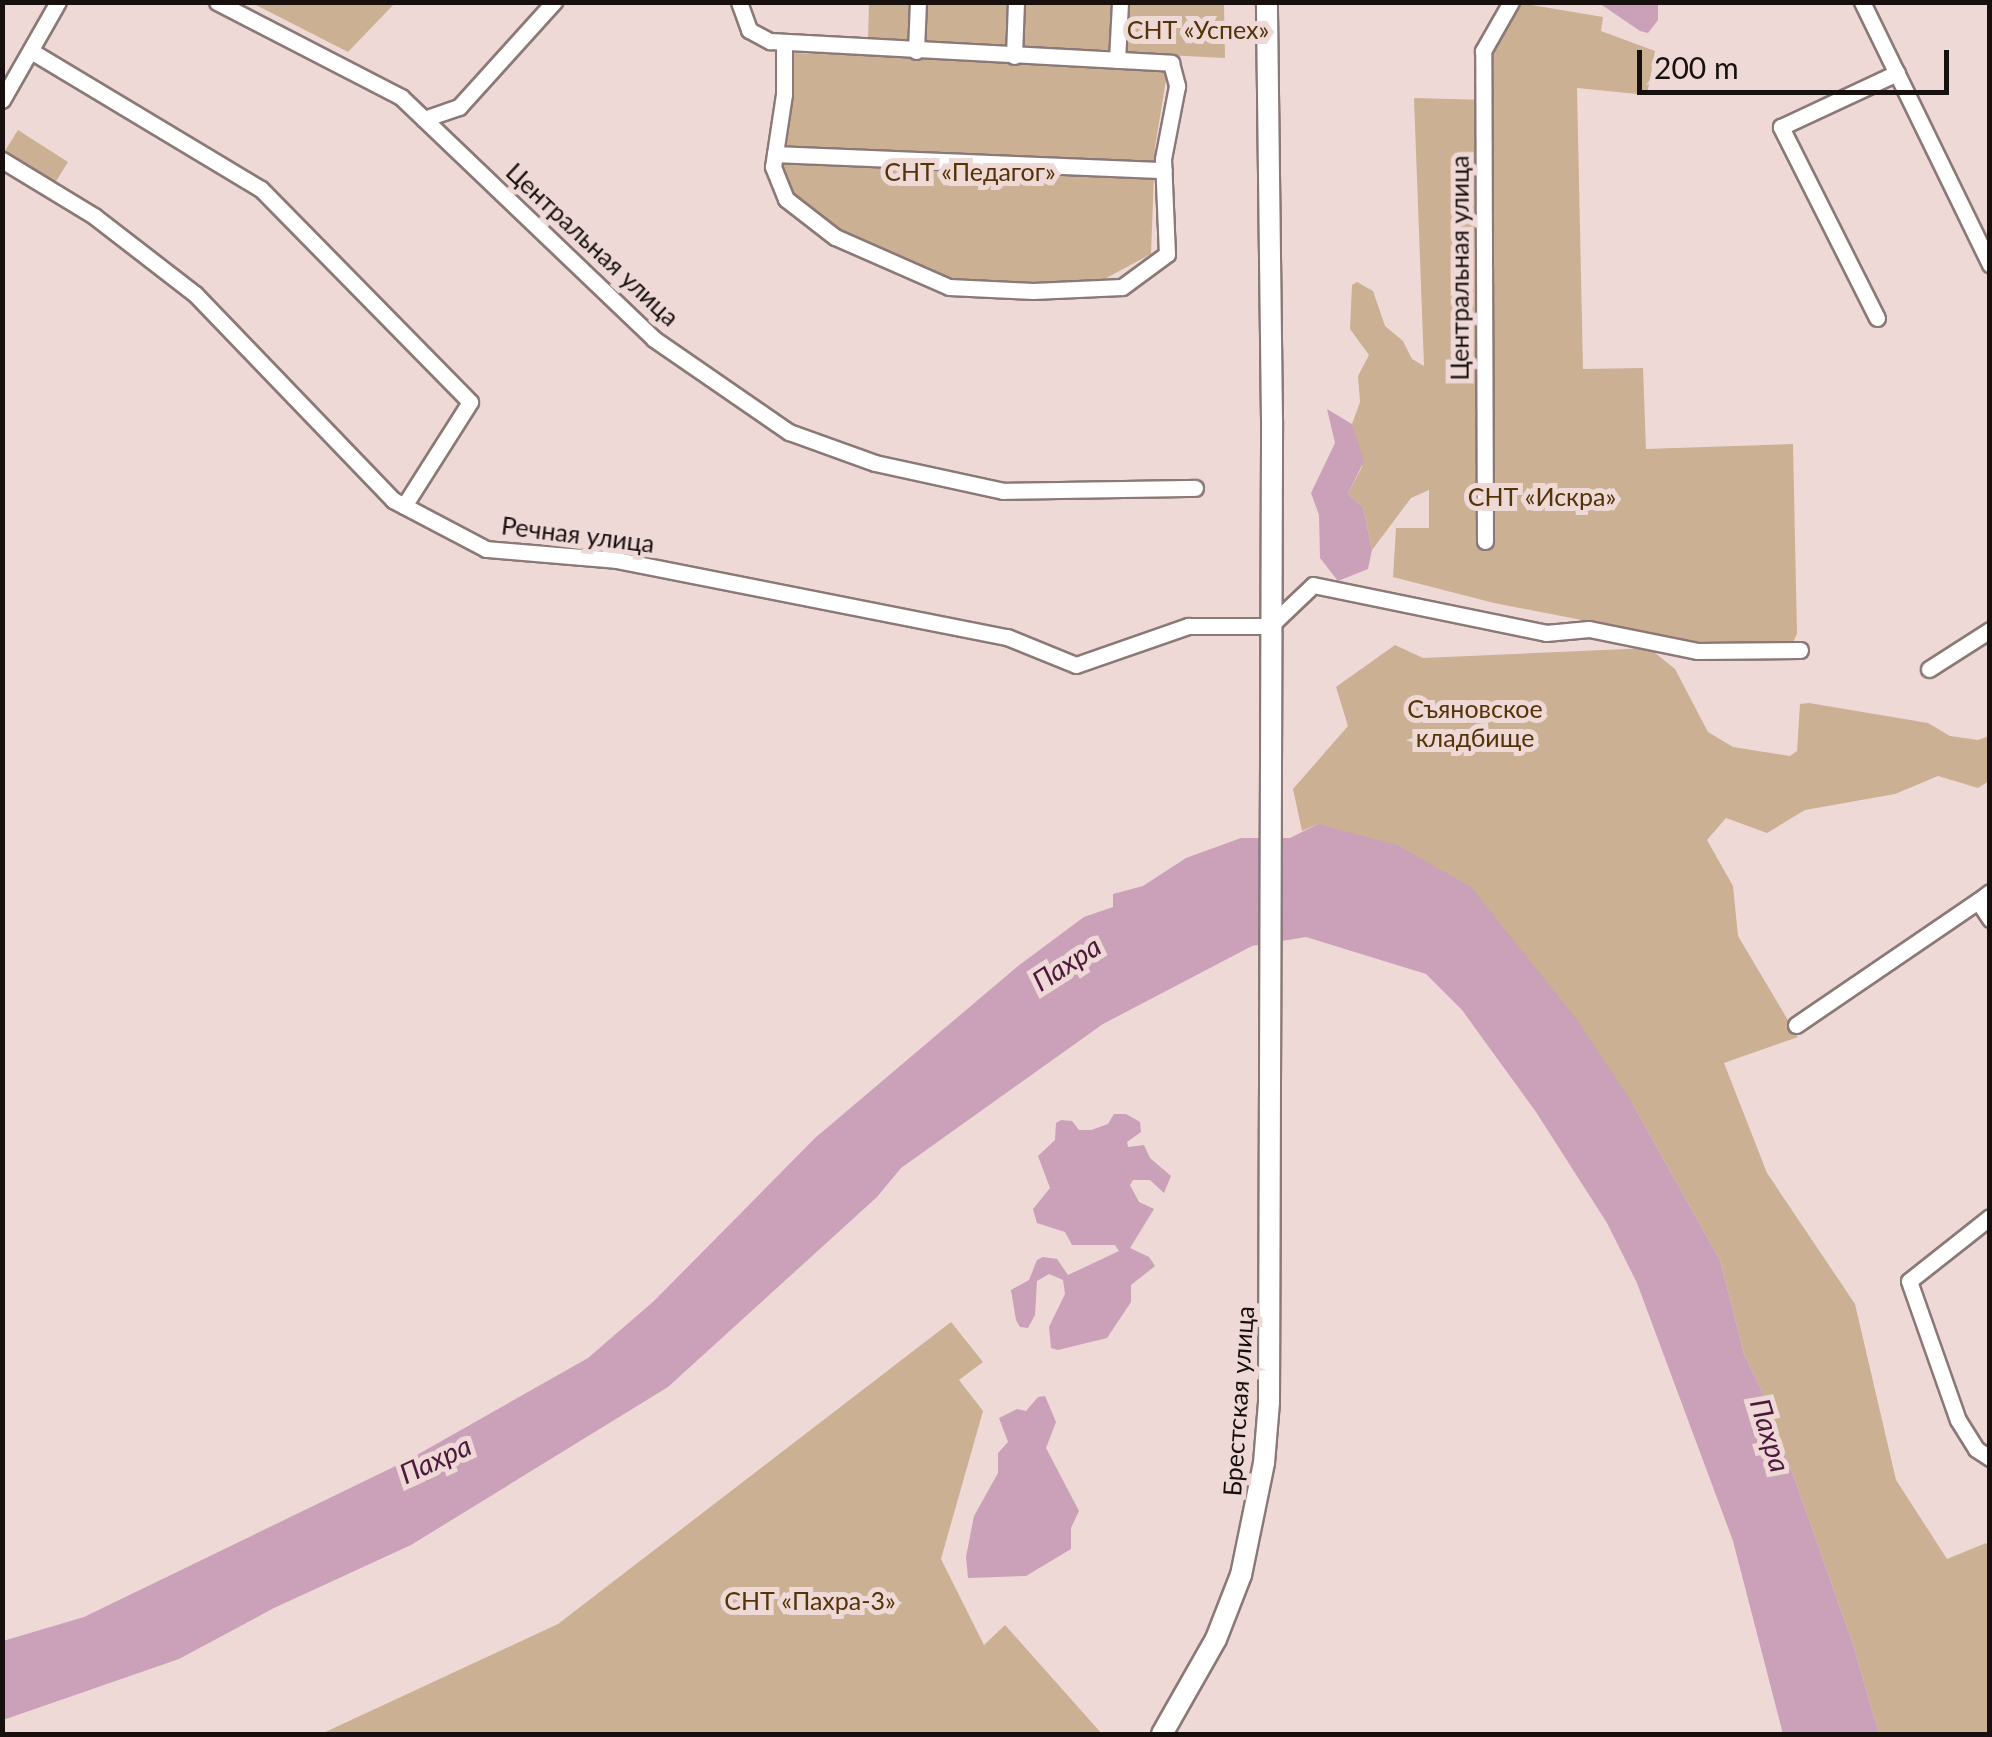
<!DOCTYPE html>
<html>
<head>
<meta charset="utf-8">
<style>
	body { margin:0 }
	#map { position:relative; width:1992px; height:1737px; overflow:hidden; background:#eed9d7; font-family:Lato,sans-serif }
	div>[style] { position:absolute }
	.green>* { inset:0; background:#cbb094 }
	.water>* { inset:0; background:#cba0b9 }
	.roads { filter:drop-shadow(2px 0 #8b7977) drop-shadow(-2px 0 #8b7977) drop-shadow(0 2px #8b7977) drop-shadow(0 -2px #8b7977) }
	.minor>* { height:15px; margin:-7.5px; padding:0 7.5px; transform-origin:7.5px; border-radius:7.5px; background:#fff }
	.major>* { height:20px; margin:-10px; padding:0 10px; transform-origin:10px; border-radius:10px; background:#fff }
	span { translate:-50% -50%; white-space:nowrap; text-align:center; line-height:1.15; -webkit-text-stroke:10px #eed9d7; paint-order:stroke }
	.park-label { font-size:25px; color:#543306 }
	.street-label { font-size:25px; color:#17100f }
	.water-label { font-size:28px; color:#4d183b; font-style:italic }
	.frame { position:absolute; inset:0; border:5px solid #17100f; pointer-events:none }
	.scale { position:absolute; left:1637px; top:50px; width:312px; height:45px; box-sizing:border-box; border:5px solid #17100f; border-top:0; padding-left:12px; font-size:30px; line-height:35px; white-space:nowrap; color:#17100f; -webkit-text-stroke:8px #eed9d7; paint-order:stroke }
</style>
</head>
<body>
<div id="map">
	<div class="green">
		<i style="clip-path:polygon(252px 3px,395px 3px,348px 52px)"></i>
		<i style="clip-path:polygon(869px 3px,1224px 3px,1225px 58px,868px 40px)"></i>
		<i style="clip-path:polygon(1520px 3px,1603px 17px,1601px 31px,1655px 51px,1647px 95px,1577px 88px,1583px 369px,1643px 368px,1646px 449px,1793px 444px,1797px 634px,1793px 642px,1705px 644px,1494px 603px,1393px 577px,1396px 528px,1429px 528px,1429px 490px,1411px 498px,1372px 550px,1363px 507px,1348px 494px,1362px 467px,1352px 424px,1360px 402px,1358px 376px,1369px 355px,1350px 329px,1352px 285px,1357px 282px,1373px 291px,1385px 326px,1403px 341px,1412px 359px,1424px 366px,1414px 98px,1489px 100px,1492px 55px)"></i>
		<i style="clip-path:polygon(793px 53px,1168px 68px,1155px 147px,1151px 254px,1097px 283px,949px 283px,839px 235px,791px 198px,779px 166px)"></i>
		<i style="clip-path:polygon(18px 130px,68px 162px,53px 186px,3px 154px)"></i>
		<i style="clip-path:polygon(1395px 645px,1423px 658px,1649px 648px,1675px 669px,1708px 732px,1733px 747px,1790px 756px,1797px 751px,1800px 704px,1809px 703px,1928px 723px,1950px 736px,1978px 740px,1989px 736px,1989px 781px,1978px 788px,1938px 776px,1895px 794px,1805px 810px,1767px 833px,1726px 818px,1707px 840px,1733px 886px,1738px 936px,1798px 1037px,1724px 1063px,1767px 1173px,1855px 1304px,1896px 1480px,1947px 1559px,1986px 1543px,1989px 1547px,1989px 1734px,1879px 1734px,1853px 1644px,1768px 1404px,1744px 1354px,1720px 1260px,1631px 1101px,1318px 824px,1302px 831px,1293px 789px,1348px 726px,1336px 687px)"></i>
		<i style="clip-path:polygon(951px 1322px,983px 1362px,959px 1380px,983px 1411px,941px 1559px,984px 1645px,1005px 1625px,1102px 1734px,321px 1734px,558px 1624px)"></i>
	</div>
	<div class="water">
		<i style="clip-path:polygon(1599px 3px,1658px 3px,1658px 20px,1648px 33px,1640px 31px)"></i>
		<i style="clip-path:polygon(1327px 409px,1352px 424px,1364px 461px,1348px 494px,1363px 507px,1372px 550px,1368px 569px,1338px 581px,1320px 558px,1319px 515px,1311px 493px,1335px 443px)"></i>
		<i style="clip-path:polygon(1318px 824px,1397px 845px,1471px 887px,1578px 1021px,1631px 1101px,1720px 1260px,1744px 1354px,1768px 1404px,1853px 1644px,1879px 1734px,1783px 1734px,1733px 1541px,1637px 1283px,1607px 1223px,1536px 1112px,1462px 1010px,1426px 974px,1306px 937px,1252px 946px,1103px 1024px,901px 1168px,877px 1197px,668px 1387px,411px 1545px,274px 1608px,179px 1659px,3px 1720px,3px 1641px,84px 1617px,408px 1460px,588px 1358px,654px 1301px,815px 1138px,1018px 966px,1084px 917px,1113px 907px,1113px 894px,1143px 886px,1186px 858px,1241px 838px,1290px 838px)"></i>
		<i style="clip-path:polygon(1114px 1114px,1126px 1114px,1140px 1122px,1141px 1132px,1127px 1142px,1128px 1147px,1144px 1145px,1150px 1158px,1171px 1176px,1164px 1193px,1150px 1180px,1133px 1180px,1130px 1185px,1139px 1202px,1154px 1209px,1130px 1248px,1149px 1257px,1155px 1266px,1131px 1285px,1131px 1302px,1107px 1338px,1058px 1350px,1051px 1348px,1049px 1327px,1065px 1294px,1063px 1280px,1049px 1274px,1037px 1281px,1035px 1315px,1028px 1328px,1020px 1327px,1016px 1320px,1011px 1290px,1029px 1280px,1037px 1260px,1043px 1257px,1057px 1259px,1068px 1275px,1119px 1251px,1115px 1245px,1072px 1245px,1065px 1232px,1037px 1223px,1033px 1209px,1050px 1188px,1038px 1156px,1055px 1140px,1056px 1123px,1061px 1120px,1072px 1121px,1079px 1130px,1091px 1130px,1108px 1124px)"></i>
		<i style="clip-path:polygon(1045px 1396px,1056px 1422px,1046px 1448px,1079px 1511px,1071px 1528px,1071px 1549px,1026px 1576px,968px 1578px,966px 1557px,974px 1516px,998px 1473px,998px 1453px,1008px 1442px,999px 1418px,1017px 1409px,1026px 1411px,1038px 1397px)"></i>
	</div>
	<div class="roads">
		<div class="minor">
			<i style="left:217px;top:2px;width:207px;rotate:27.3deg"></i>
			<i style="left:401px;top:97px;width:350px;rotate:43.7deg"></i>
			<i style="left:654px;top:339px;width:164px;rotate:34.6deg"></i>
			<i style="left:789px;top:432px;width:91px;rotate:19.8deg"></i>
			<i style="left:875px;top:463px;width:131px;rotate:12.3deg"></i>
			<i style="left:1003px;top:491px;width:192px;rotate:-0.9deg"></i>
			<i style="left:739px;top:2px;width:30px;rotate:70deg"></i>
			<i style="left:749px;top:30px;width:24px;rotate:28deg"></i>
			<i style="left:770px;top:41px;width:402px;rotate:3.1deg"></i>
			<i style="left:1171px;top:63px;width:24px;rotate:75deg"></i>
			<i style="left:1177px;top:86px;width:74px;rotate:100.9deg"></i>
			<i style="left:1163px;top:159px;width:95px;rotate:87.6deg"></i>
			<i style="left:1167px;top:254px;width:56px;rotate:143.7deg"></i>
			<i style="left:1122px;top:287px;width:89px;rotate:177.4deg"></i>
			<i style="left:1033px;top:291px;width:84px;rotate:-177.3deg"></i>
			<i style="left:949px;top:287px;width:124px;rotate:-156.3deg"></i>
			<i style="left:835px;top:237px;width:62px;rotate:-142.2deg"></i>
			<i style="left:786px;top:199px;width:35px;rotate:-112deg"></i>
			<i style="left:773px;top:167px;width:74px;rotate:-81.4deg"></i>
			<i style="left:784px;top:94px;width:52px;rotate:-90deg"></i>
			<i style="left:1862px;top:2px;width:292px;rotate:64deg"></i>
			<i style="left:31px;top:51px;width:268px;rotate:31deg"></i>
			<i style="left:261px;top:189px;width:298px;rotate:45.5deg"></i>
			<i style="left:470px;top:402px;width:123px;rotate:122.4deg"></i>
			<i style="left:916px;top:51px;width:49px;rotate:-87.7deg"></i>
			<i style="left:1014px;top:56px;width:54px;rotate:-87.9deg"></i>
			<i style="left:1117px;top:60px;width:58px;rotate:-87deg"></i>
			<i style="left:2px;top:100px;width:113px;rotate:-60.3deg"></i>
			<i style="left:424px;top:119px;width:37px;rotate:-19deg"></i>
			<i style="left:459px;top:107px;width:142px;rotate:-47.9deg"></i>
			<i style="left:775px;top:154px;width:389px;rotate:2.4deg"></i>
			<i style="left:2px;top:160px;width:108px;rotate:31.3deg"></i>
			<i style="left:94px;top:216px;width:128px;rotate:37.7deg"></i>
			<i style="left:195px;top:294px;width:286px;rotate:46.1deg"></i>
			<i style="left:393px;top:500px;width:105px;rotate:27.8deg"></i>
			<i style="left:486px;top:549px;width:131px;rotate:4.8deg"></i>
			<i style="left:617px;top:560px;width:398px;rotate:11.2deg"></i>
			<i style="left:1007px;top:637px;width:74px;rotate:22.1deg"></i>
			<i style="left:1076px;top:665px;width:119px;rotate:-19.2deg"></i>
			<i style="left:1188px;top:626px;width:82px"></i>
			<i style="left:1270px;top:626px;width:59px;rotate:-43.6deg"></i>
			<i style="left:1313px;top:585px;width:238px;rotate:11.6deg"></i>
			<i style="left:1546px;top:633px;width:43px;rotate:-5.3deg"></i>
			<i style="left:1589px;top:629px;width:110px;rotate:11.5deg"></i>
			<i style="left:1697px;top:651px;width:103px;rotate:-0.6deg"></i>
			<i style="left:1877px;top:318px;width:214px;rotate:-116.7deg"></i>
			<i style="left:1781px;top:127px;width:128px;rotate:-25deg"></i>
			<i style="left:1485px;top:541px;width:490px;rotate:-90.2deg"></i>
			<i style="left:1483px;top:51px;width:56px;rotate:-60.3deg"></i>
			<i style="left:1929px;top:669px;width:72px;rotate:-32.6deg"></i>
			<i style="left:1990px;top:892px;width:15px;rotate:143deg"></i>
			<i style="left:1978px;top:901px;width:22px;rotate:56deg"></i>
			<i style="left:1796px;top:1025px;width:220px;rotate:-34.3deg"></i>
			<i style="left:1990px;top:1217px;width:103px;rotate:141.7deg"></i>
			<i style="left:1909px;top:1281px;width:147px;rotate:70.6deg"></i>
			<i style="left:1958px;top:1420px;width:34px;rotate:58deg"></i>
			<i style="left:1976px;top:1449px;width:17px;rotate:33deg"></i>
		</div>
		<div class="major">
			<i style="left:1162px;top:1734px;width:109px;rotate:-60.4deg"></i>
			<i style="left:1216px;top:1639px;width:69px;rotate:-68.7deg"></i>
			<i style="left:1241px;top:1575px;width:114px;rotate:-78.4deg"></i>
			<i style="left:1264px;top:1463px;width:61px;rotate:-85.3deg"></i>
			<i style="left:1269px;top:1402px;width:982px;rotate:-89.82deg"></i>
			<i style="left:1272px;top:420px;width:418px;rotate:-90.7deg"></i>
		</div>
	</div>
	<div class="park-label">
		<span style="left:1198px;top:29px">СНТ «Успех»</span>
		<span style="left:970px;top:171px">СНТ «Педагог»</span>
		<span style="left:1542px;top:496px">СНТ «Искра»</span>
		<span style="left:1475px;top:723px">Съяновское<br>кладбище</span>
		<span style="left:810px;top:1600px">СНТ «Пахра-3»</span>
	</div>
	<div class="street-label">
		<span style="left:593px;top:244px;rotate:43deg">Центральная улица</span>
		<span style="left:1459px;top:268px;rotate:-90deg">Центральная улица</span>
		<span style="left:578px;top:534px;rotate:7deg">Речная улица</span>
		<span style="left:1238px;top:1401px;rotate:-86deg">Брестская улица</span>
	</div>
	<div class="water-label">
		<span style="left:1066px;top:963px;rotate:-33deg">Пахра</span>
		<span style="left:1771px;top:1435px;rotate:73deg">Пахра</span>
		<span style="left:435px;top:1459px;rotate:-25deg">Пахра</span>
	</div>
	<div class="frame"></div>
	<div class="scale">200 m</div>
</div>
</body>
</html>
